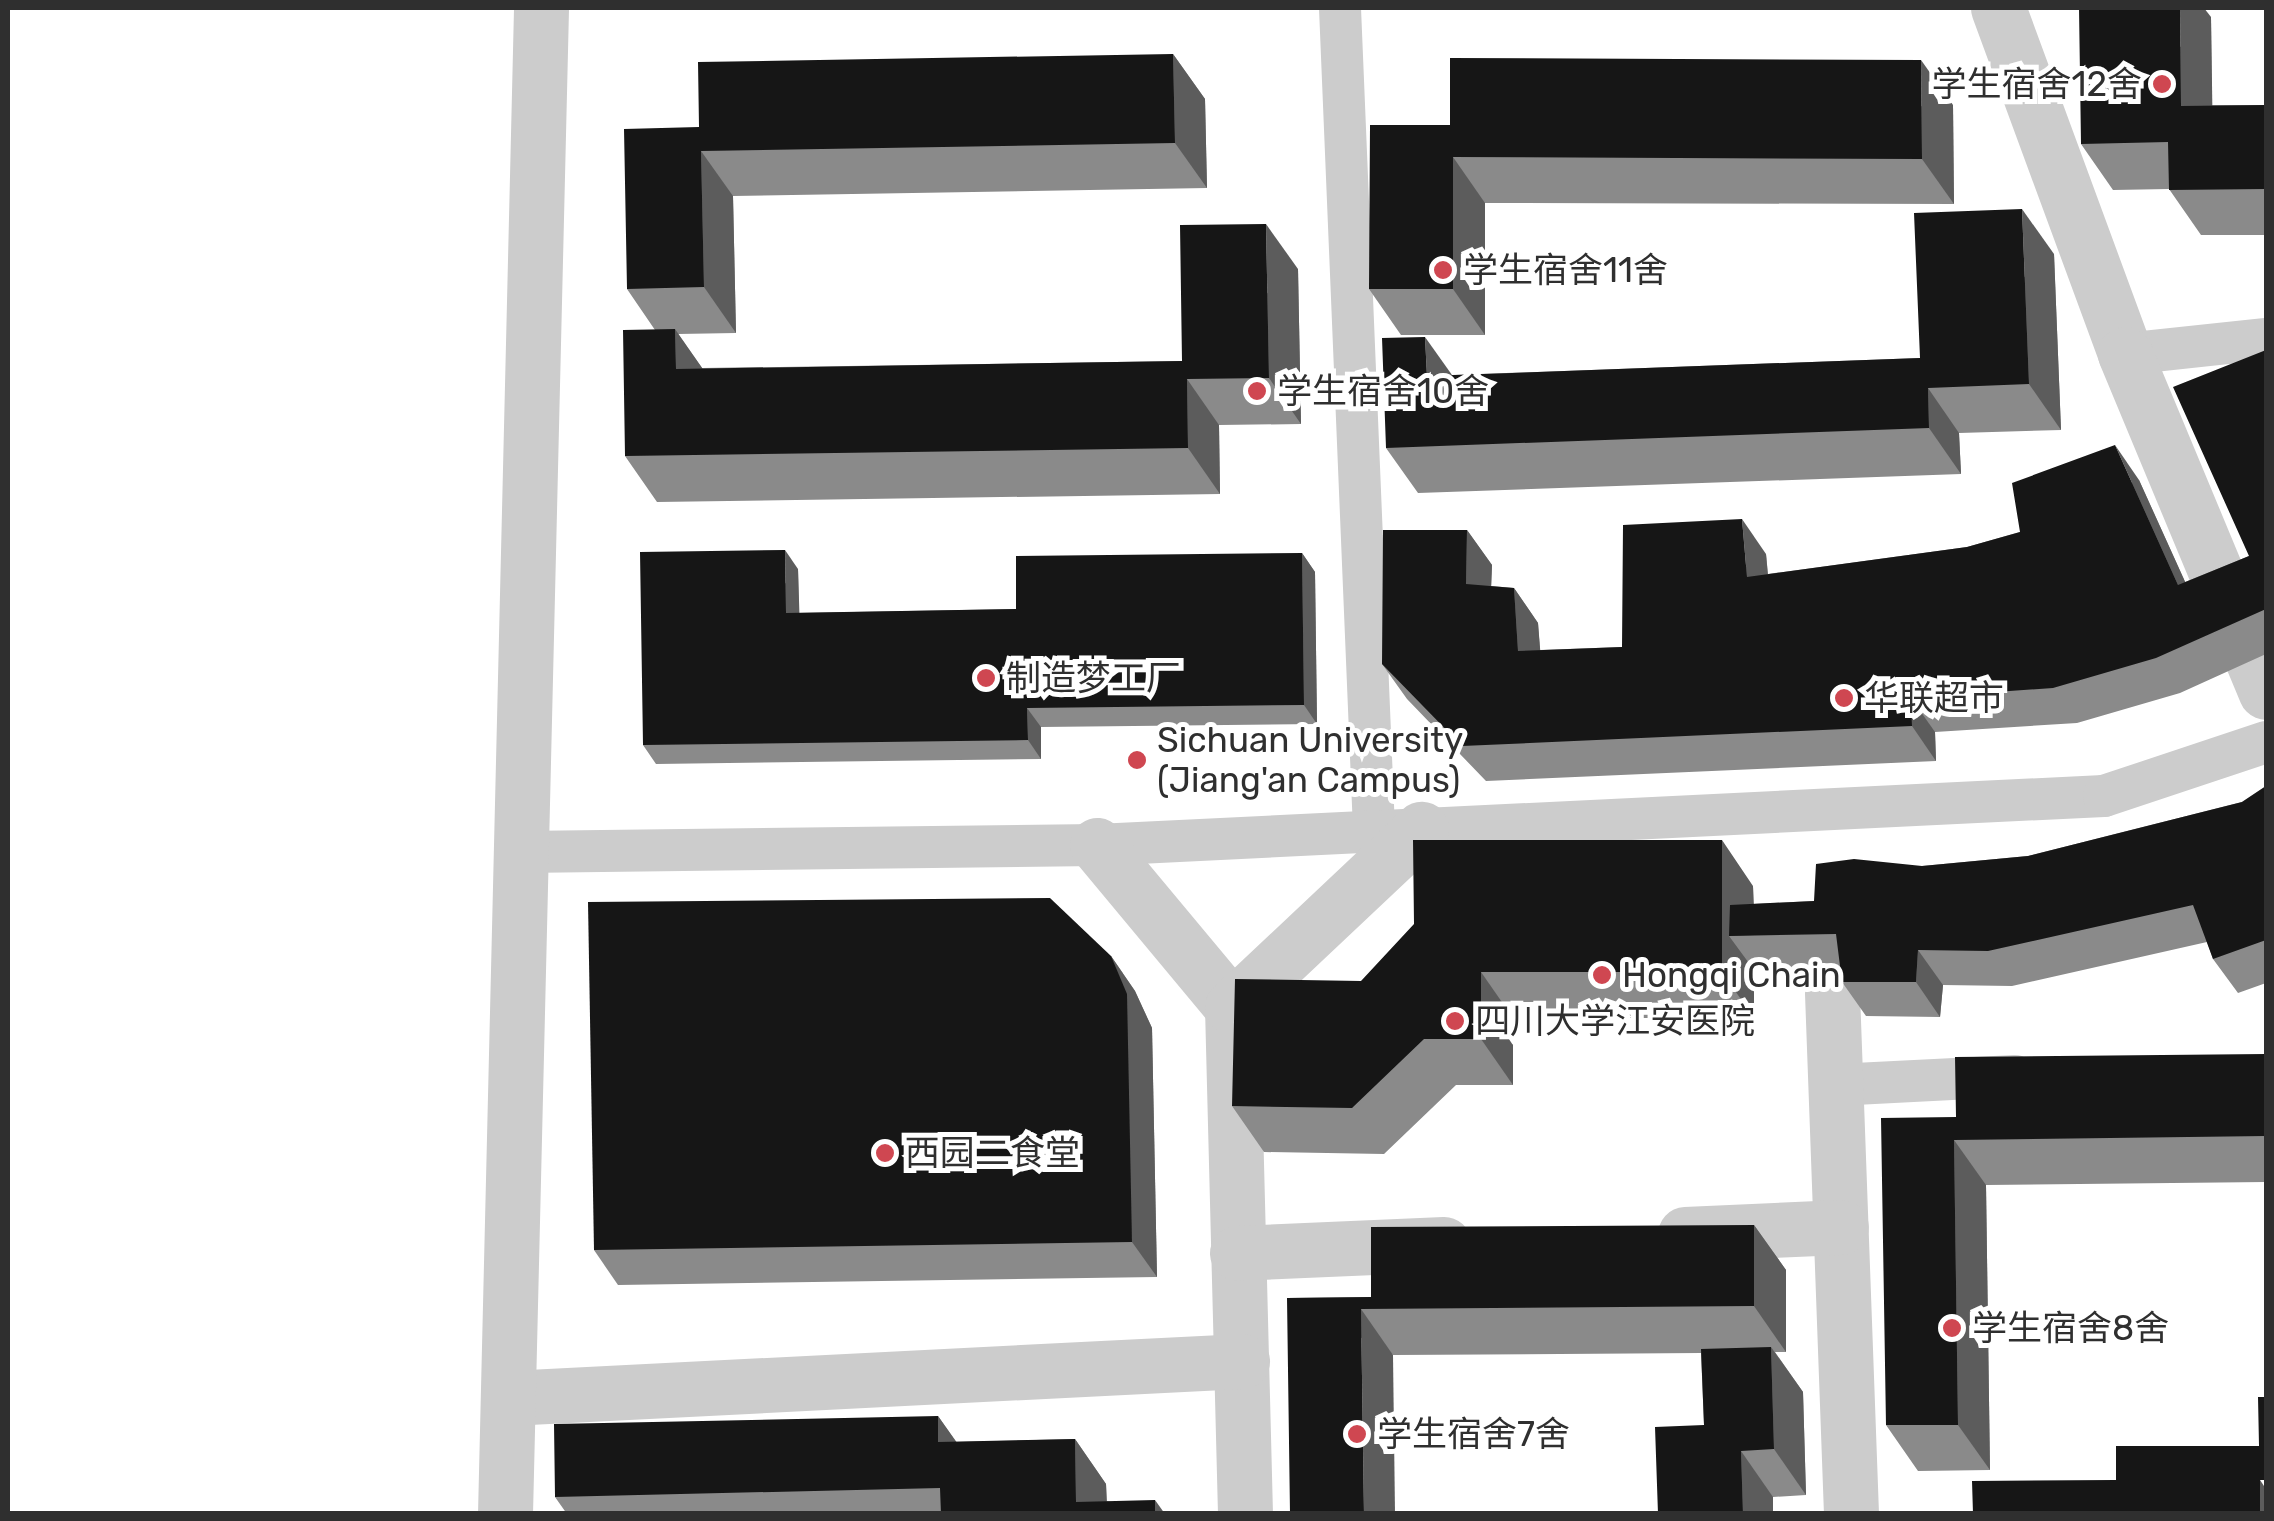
<!DOCTYPE html>
<html>
<head>
<meta charset="utf-8">
<style>
	body { margin:0 }
	#map { position:relative; width:2274px; height:1521px; overflow:hidden; background:#fff; font-family:Rubik,"Noto Sans SC",sans-serif }
	div>[style] { position:absolute }
	.pedestrian>* { height:42px; margin:-21px; padding:0 21px; transform-origin:21px; border-radius:21px; background:#ccc }
	.minor>* { height:55px; margin:-27.5px; padding:0 27.5px; transform-origin:27.5px; border-radius:27.5px; background:#ccc }
	.wall>* { inset:0; background:#8a8a8a }
	.shaded-wall>* { inset:0; background:#5c5c5c }
	.building>* { inset:0; background:#161616 }
	.dots>* { width:28px; height:28px; translate:-50% -50%; box-sizing:border-box; border:5px solid #fff; border-radius:50% }
	span { translate:-50% -50%; white-space:nowrap; text-align:center; line-height:1.15; -webkit-text-stroke:10px #fff; paint-order:stroke }
	.poi-label { font-size:35px; color:#2f2f2f }
	.right { translate:-100% -50%; text-align:right }
	.left { translate:0 -50%; text-align:left }
	.frame { position:absolute; inset:0; border:10px solid #2f2f2f; pointer-events:none }
</style>
</head>
<body>
<div id="map">
	<div class="pedestrian">
		<i style="left:1340px;top:8px;width:824px;rotate:87.63deg"></i>
		<i style="left:2125px;top:354px;width:142px;rotate:-6.1deg"></i>
		<i style="left:521px;top:852px;width:576px;rotate:-0.7deg"></i>
		<i style="left:1097px;top:845px;width:1008px;rotate:-2.79deg"></i>
		<i style="left:2104px;top:796px;width:171px;rotate:-18.4deg"></i>
		<i style="left:1835px;top:1085px;width:180px;rotate:-2.9deg"></i>
	</div>
	<div class="minor">
		<i style="left:1998px;top:8px;width:369px;rotate:69.8deg"></i>
		<i style="left:2125px;top:354px;width:366px;rotate:67.4deg"></i>
		<i style="left:1097px;top:845px;width:211px;rotate:50.2deg"></i>
		<i style="left:1232px;top:1007px;width:507px;rotate:88.53deg"></i>
		<i style="left:1832px;top:993px;width:521px;rotate:87.91deg"></i>
		<i style="left:1232px;top:1007px;width:260px;rotate:-43.3deg"></i>
		<i style="left:1685px;top:1234px;width:156px;rotate:-2.6deg"></i>
		<i style="left:1237px;top:1253px;width:207px;rotate:-2.5deg"></i>
		<i style="left:508px;top:1398px;width:735px;rotate:-2.89deg"></i>
		<i style="left:505px;top:1514px;width:1506px;rotate:-88.63deg"></i>
	</div>
	<div class="wall">
		<i style="clip-path:polygon(2211px 17px,2212px 105px,2266px 105px,2266px 235px,2201px 235px,2169px 189px,2113px 190px,2081px 144px)"></i>
		<i style="clip-path:polygon(1173px 54px,1205px 99px,1207px 188px,733px 196px,736px 333px,678px 334px,702px 368px,1182px 361px,1298px 269px,1301px 424px,1219px 425px,1220px 494px,657px 502px,625px 456px,655px 330px,627px 289px,699px 127px)"></i>
		<i style="clip-path:polygon(1953px 105px,1954px 204px,1485px 203px,1485px 335px,1401px 335px,1369px 289px,1450px 125px)"></i>
		<i style="clip-path:polygon(2054px 254px,2061px 430px,1959px 433px,1961px 474px,1418px 493px,1386px 448px,1452px 375px,1920px 358px)"></i>
		<i style="clip-path:polygon(2266px 350px,2266px 654px,2180px 693px,2077px 723px,1935px 732px,1936px 761px,1486px 781px,1407px 699px,1382px 664px,1467px 530px,1492px 565px,1491px 586px,1514px 588px,1538px 623px,1540px 650px,1622px 647px,1766px 554px,1768px 574px,1967px 547px,2020px 532px,2139px 480px,2185px 582px,2249px 556px)"></i>
		<i style="clip-path:polygon(1302px 553px,1315px 572px,1317px 724px,1041px 727px,1041px 759px,656px 764px,643px 745px,798px 569px,799px 613px,1016px 609px)"></i>
		<i style="clip-path:polygon(2266px 786px,2266px 983px,2238px 993px,2213px 959px,2207px 942px,2012px 986px,1943px 985px,1940px 1017px,1866px 1016px,1842px 982px,1840px 969px,1754px 970px,1754px 1018px,1513px 1018px,1513px 1085px,1456px 1085px,1384px 1154px,1264px 1152px,1232px 1106px,1361px 981px,1753px 886px,1754px 904px,1814px 901px,1922px 866px,2028px 856px,2242px 802px)"></i>
		<i style="clip-path:polygon(1111px 956px,1135px 991px,1152px 1028px,1157px 1277px,618px 1285px,594px 1250px)"></i>
		<i style="clip-path:polygon(2266px 1054px,2266px 1182px,1986px 1185px,1990px 1470px,1918px 1471px,1886px 1425px,1956px 1117px)"></i>
		<i style="clip-path:polygon(1754px 1225px,1786px 1270px,1786px 1352px,1775px 1352px,1803px 1392px,1806px 1495px,1773px 1497px,1773px 1514px,1658px 1514px,1704px 1425px,1701px 1353px,1393px 1355px,1287px 1298px,1371px 1297px)"></i>
		<i style="clip-path:polygon(938px 1416px,956px 1442px,1075px 1439px,1106px 1484px,1107px 1501px,1165px 1514px,567px 1514px,555px 1497px)"></i>
	</div>
	<div class="shaded-wall">
		<i style="clip-path:polygon(2180px 8px,2204px 8px,2211px 17px,2213px 151px,2181px 106px)"></i>
		<i style="clip-path:polygon(1173px 54px,1205px 99px,1207px 188px,1175px 143px)"></i>
		<i style="clip-path:polygon(1921px 60px,1953px 105px,1954px 204px,1922px 159px)"></i>
		<i style="clip-path:polygon(701px 151px,733px 196px,736px 333px,704px 287px)"></i>
		<i style="clip-path:polygon(1453px 157px,1485px 203px,1485px 335px,1453px 289px)"></i>
		<i style="clip-path:polygon(2022px 209px,2054px 254px,2061px 430px,2029px 384px)"></i>
		<i style="clip-path:polygon(1266px 224px,1298px 269px,1301px 424px,1269px 378px)"></i>
		<i style="clip-path:polygon(675px 329px,707px 375px,676px 369px)"></i>
		<i style="clip-path:polygon(1425px 337px,1457px 382px,1427px 376px)"></i>
		<i style="clip-path:polygon(1187px 379px,1219px 425px,1220px 494px,1188px 448px)"></i>
		<i style="clip-path:polygon(1928px 388px,1959px 433px,1961px 474px,1929px 428px)"></i>
		<i style="clip-path:polygon(2115px 445px,2139px 480px,2202px 619px,2178px 585px)"></i>
		<i style="clip-path:polygon(1742px 519px,1766px 554px,1771px 612px,1747px 577px)"></i>
		<i style="clip-path:polygon(1467px 530px,1492px 565px,1490px 618px,1466px 584px)"></i>
		<i style="clip-path:polygon(785px 550px,798px 569px,800px 632px,786px 613px)"></i>
		<i style="clip-path:polygon(1302px 553px,1315px 572px,1317px 724px,1304px 705px)"></i>
		<i style="clip-path:polygon(1514px 588px,1538px 623px,1543px 685px,1518px 651px)"></i>
		<i style="clip-path:polygon(1911px 698px,1935px 732px,1936px 761px,1912px 726px)"></i>
		<i style="clip-path:polygon(1027px 708px,1041px 727px,1041px 759px,1028px 740px)"></i>
		<i style="clip-path:polygon(1722px 840px,1753px 886px,1754px 935px,1729px 936px,1754px 970px,1754px 1018px,1722px 972px)"></i>
		<i style="clip-path:polygon(1918px 950px,1943px 985px,1940px 1017px,1916px 982px)"></i>
		<i style="clip-path:polygon(1111px 956px,1135px 991px,1152px 1028px,1157px 1277px,1132px 1242px)"></i>
		<i style="clip-path:polygon(1481px 972px,1513px 1018px,1513px 1085px,1481px 1039px)"></i>
		<i style="clip-path:polygon(1954px 1140px,1986px 1185px,1990px 1470px,1958px 1425px)"></i>
		<i style="clip-path:polygon(1754px 1225px,1786px 1270px,1786px 1352px,1754px 1306px)"></i>
		<i style="clip-path:polygon(1361px 1309px,1393px 1355px,1395px 1514px,1364px 1514px)"></i>
		<i style="clip-path:polygon(1771px 1347px,1803px 1392px,1806px 1495px,1774px 1449px)"></i>
		<i style="clip-path:polygon(938px 1416px,970px 1461px,938px 1442px)"></i>
		<i style="clip-path:polygon(1075px 1439px,1106px 1484px,1107px 1514px,1076px 1502px)"></i>
		<i style="clip-path:polygon(1741px 1451px,1773px 1497px,1773px 1514px,1743px 1514px)"></i>
		<i style="clip-path:polygon(2260px 1480px,2266px 1489px,2266px 1514px,2260px 1514px)"></i>
		<i style="clip-path:polygon(1155px 1500px,1165px 1514px,1155px 1514px)"></i>
	</div>
	<div class="building">
		<i style="clip-path:polygon(2079px 8px,2180px 8px,2181px 106px,2266px 105px,2266px 189px,2169px 190px,2168px 142px,2081px 144px)"></i>
		<i style="clip-path:polygon(1173px 54px,1175px 143px,701px 151px,704px 287px,627px 289px,624px 129px,699px 127px,698px 62px)"></i>
		<i style="clip-path:polygon(1450px 58px,1921px 60px,1922px 159px,1453px 157px,1453px 289px,1369px 289px,1370px 125px,1450px 125px)"></i>
		<i style="clip-path:polygon(2022px 209px,2029px 384px,1928px 388px,1929px 428px,1386px 448px,1382px 338px,1425px 337px,1427px 376px,1920px 358px,1914px 213px)"></i>
		<i style="clip-path:polygon(1266px 224px,1269px 378px,1187px 379px,1188px 448px,625px 456px,623px 330px,675px 329px,676px 369px,1182px 361px,1180px 225px)"></i>
		<i style="clip-path:polygon(2266px 350px,2266px 609px,2156px 658px,2053px 688px,1911px 698px,1912px 726px,1462px 746px,1382px 664px,1383px 530px,1467px 530px,1466px 584px,1514px 588px,1518px 651px,1622px 647px,1623px 525px,1742px 519px,1747px 577px,1967px 547px,2020px 532px,2012px 483px,2115px 445px,2178px 585px,2249px 556px,2173px 387px)"></i>
		<i style="clip-path:polygon(785px 550px,786px 613px,1016px 609px,1016px 556px,1302px 553px,1304px 705px,1027px 708px,1028px 740px,643px 745px,640px 552px)"></i>
		<i style="clip-path:polygon(2266px 786px,2266px 940px,2213px 959px,2193px 905px,1988px 951px,1918px 950px,1916px 982px,1842px 982px,1836px 934px,1729px 936px,1730px 905px,1814px 901px,1816px 864px,1854px 859px,1922px 866px,2028px 856px,2242px 802px)"></i>
		<i style="clip-path:polygon(1413px 840px,1722px 840px,1722px 972px,1481px 972px,1481px 1039px,1424px 1039px,1352px 1108px,1232px 1106px,1235px 979px,1361px 981px,1414px 924px)"></i>
		<i style="clip-path:polygon(1050px 898px,1111px 956px,1127px 994px,1132px 1242px,594px 1250px,588px 902px)"></i>
		<i style="clip-path:polygon(2266px 1054px,2266px 1136px,1954px 1140px,1958px 1425px,1886px 1425px,1881px 1118px,1956px 1117px,1955px 1057px)"></i>
		<i style="clip-path:polygon(1754px 1225px,1754px 1306px,1361px 1309px,1364px 1514px,1290px 1514px,1287px 1298px,1371px 1297px,1371px 1227px)"></i>
		<i style="clip-path:polygon(1771px 1347px,1774px 1449px,1741px 1451px,1743px 1514px,1658px 1514px,1655px 1427px,1704px 1425px,1701px 1349px)"></i>
		<i style="clip-path:polygon(2258px 1397px,2266px 1397px,2266px 1480px,2260px 1480px,2260px 1514px,1973px 1514px,1972px 1481px,2116px 1480px,2116px 1446px,2259px 1446px)"></i>
		<i style="clip-path:polygon(938px 1416px,938px 1442px,1075px 1439px,1076px 1502px,1155px 1500px,1155px 1514px,941px 1514px,940px 1488px,555px 1497px,554px 1424px)"></i>
	</div>
	<div class="dots">
		<i style="left:2162px;top:84px;background:#cf4751"></i>
		<i style="left:1443px;top:270px;background:#cf4751"></i>
		<i style="left:1257px;top:391px;background:#cf4751"></i>
		<i style="left:986px;top:678px;background:#cf4751"></i>
		<i style="left:1844px;top:698px;background:#cf4751"></i>
		<i style="left:1137px;top:760px;background:#cf4751"></i>
		<i style="left:1602px;top:975px;background:#cf4751"></i>
		<i style="left:1455px;top:1021px;background:#cf4751"></i>
		<i style="left:885px;top:1153px;background:#cf4751"></i>
		<i style="left:1952px;top:1328px;background:#cf4751"></i>
		<i style="left:1357px;top:1434px;background:#cf4751"></i>
	</div>
	<div class="poi-label">
		<span class="right" style="left:2142px;top:84px">学生宿舍12舍</span>
		<span class="left" style="left:1463px;top:270px">学生宿舍11舍</span>
		<span class="left" style="left:1277px;top:391px">学生宿舍10舍</span>
		<span class="left" style="left:1006px;top:678px">制造梦工厂</span>
		<span class="left" style="left:1864px;top:698px">华联超市</span>
		<span class="left" style="left:1157px;top:760px">Sichuan University<br>(Jiang'an Campus)</span>
		<span class="left" style="left:1622px;top:975px">Hongqi Chain</span>
		<span class="left" style="left:1475px;top:1021px">四川大学江安医院</span>
		<span class="left" style="left:905px;top:1153px">西园二食堂</span>
		<span class="left" style="left:1972px;top:1328px">学生宿舍8舍</span>
		<span class="left" style="left:1377px;top:1434px">学生宿舍7舍</span>
	</div>
	<div class="frame"></div>
</div>
</body>
</html>
